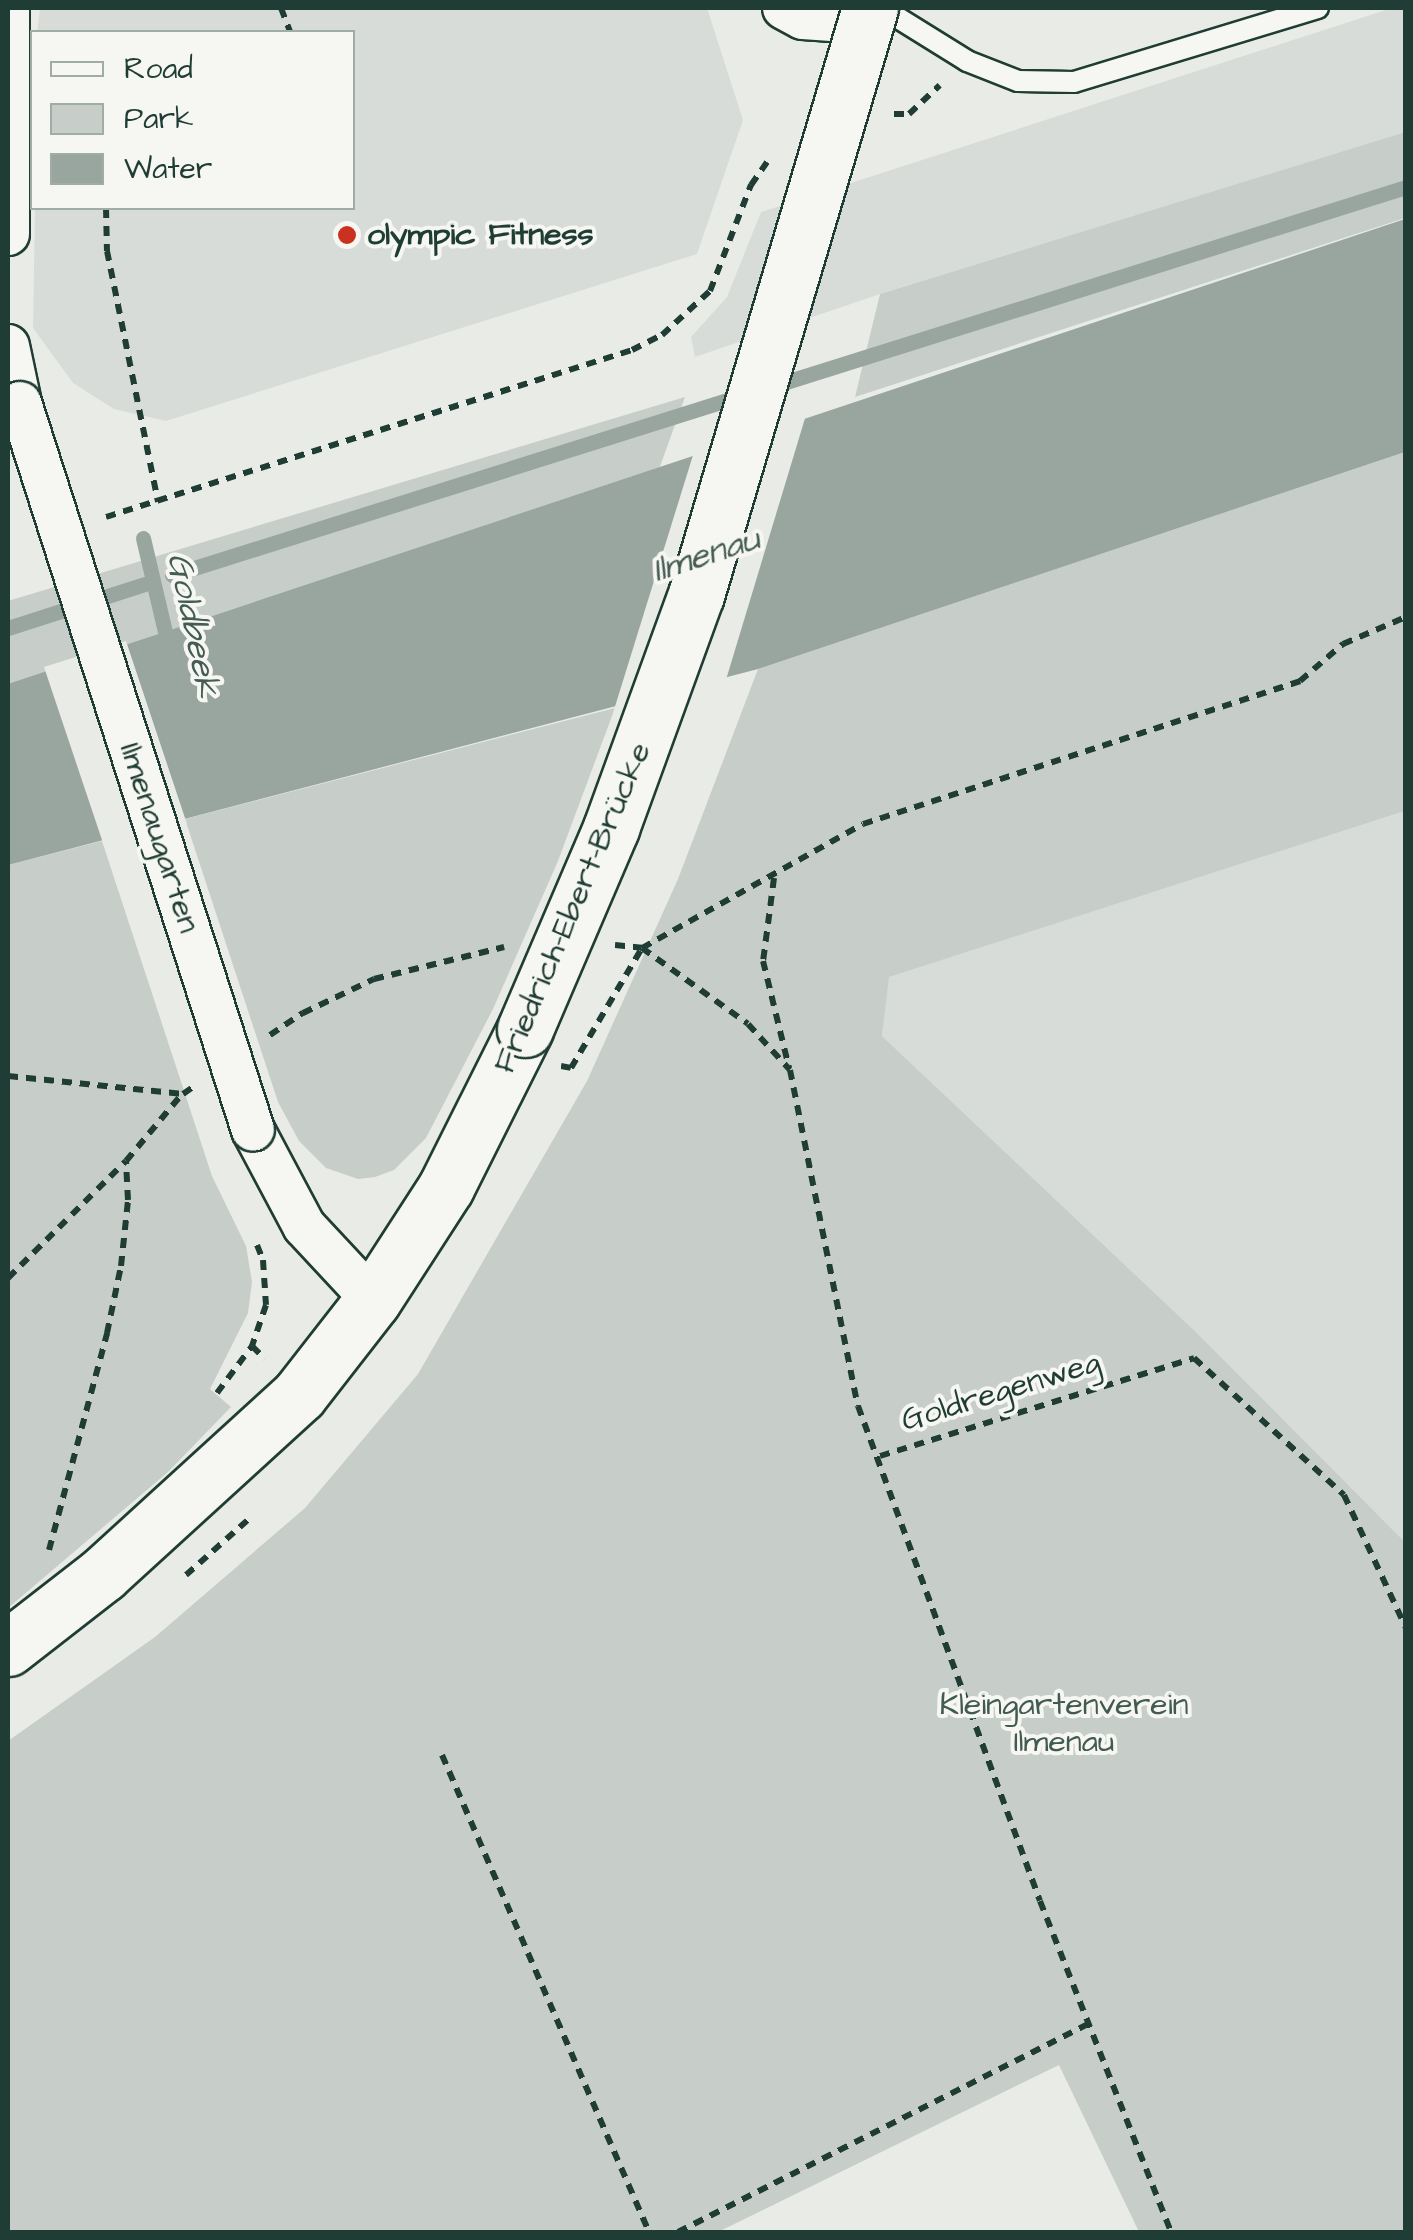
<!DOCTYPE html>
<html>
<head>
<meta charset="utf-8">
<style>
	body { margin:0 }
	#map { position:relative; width:1413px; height:2240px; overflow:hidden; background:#e9ebe7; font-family:"Architects Daughter",sans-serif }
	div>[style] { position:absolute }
	.built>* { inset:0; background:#d8dcd8 }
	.green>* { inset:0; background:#c7cec9 }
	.water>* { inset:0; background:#99a6a0 }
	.pier>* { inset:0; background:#e9ebe7 }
	.stream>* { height:15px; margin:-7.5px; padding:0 7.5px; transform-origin:7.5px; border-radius:7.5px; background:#99a6a0 }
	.path>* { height:6px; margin-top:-3px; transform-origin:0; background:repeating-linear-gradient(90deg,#1f3d34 0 10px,transparent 0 18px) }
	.roads { filter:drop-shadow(2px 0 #1f3d34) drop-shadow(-2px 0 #1f3d34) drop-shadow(0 2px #1f3d34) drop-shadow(0 -2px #1f3d34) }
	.lane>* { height:20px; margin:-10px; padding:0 10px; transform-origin:10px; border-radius:10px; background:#f6f6f2 }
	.street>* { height:42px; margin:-21px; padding:0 21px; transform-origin:21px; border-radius:21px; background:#f6f6f2 }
	.secondary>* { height:55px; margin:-27.5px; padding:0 27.5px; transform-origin:27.5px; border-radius:27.5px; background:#f6f6f2 }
	.bridges { filter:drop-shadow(2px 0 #1f3d34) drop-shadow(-2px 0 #1f3d34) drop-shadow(0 2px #1f3d34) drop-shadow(0 -2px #1f3d34) }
	.street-bridge>* { height:42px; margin:-21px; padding:0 21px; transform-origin:21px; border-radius:21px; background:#f6f6f2 }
	.secondary-bridge>* { height:55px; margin:-27.5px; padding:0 27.5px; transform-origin:27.5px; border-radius:27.5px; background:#f6f6f2 }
	.dots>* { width:28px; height:28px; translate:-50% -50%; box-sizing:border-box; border:5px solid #f6f6f2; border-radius:50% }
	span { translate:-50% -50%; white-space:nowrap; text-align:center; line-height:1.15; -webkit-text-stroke:8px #f6f6f2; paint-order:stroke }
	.poi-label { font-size:32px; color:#1f3d34; font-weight:700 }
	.left { translate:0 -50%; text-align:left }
	.street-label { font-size:32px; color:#1f3d34 }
	.park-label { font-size:32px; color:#415a52 }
	.water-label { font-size:35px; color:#445c54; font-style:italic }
	.frame { position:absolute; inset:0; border:10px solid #1f3d34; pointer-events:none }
	.legend { position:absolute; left:30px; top:30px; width:325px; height:180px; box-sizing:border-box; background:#f6f6f2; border:2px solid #a0aca6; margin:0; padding:12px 18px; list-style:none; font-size:30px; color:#1f3d34 }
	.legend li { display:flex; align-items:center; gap:20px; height:50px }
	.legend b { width:50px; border:2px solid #a0aca6 }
</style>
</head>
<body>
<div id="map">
	<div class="built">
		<i style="clip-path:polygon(40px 8px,707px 8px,743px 120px,697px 254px,166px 421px,114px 409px,73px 383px,33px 328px,35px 208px,352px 208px,352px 32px,37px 32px)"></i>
		<i style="clip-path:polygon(1392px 8px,1405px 8px,1405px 132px,880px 294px,695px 357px,691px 337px,727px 297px,761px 212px)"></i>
		<i style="clip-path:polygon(1405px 811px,1405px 1542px,1196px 1332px,882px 1036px,888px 977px)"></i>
	</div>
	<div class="green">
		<i style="clip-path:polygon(1405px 132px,1405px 218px,855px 397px,880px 294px)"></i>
		<i style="clip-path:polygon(685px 397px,653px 486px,8px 687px,8px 601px)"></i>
		<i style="clip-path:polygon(1405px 452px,1405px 811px,889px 977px,882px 1036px,1196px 1332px,1405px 1542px,1405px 2232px,1139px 2232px,1059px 2065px,718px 2232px,8px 2232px,8px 1741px,155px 1637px,305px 1508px,418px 1374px,587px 1081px,678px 879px,758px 669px)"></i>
		<i style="clip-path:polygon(615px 708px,558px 861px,493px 1009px,426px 1138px,394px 1170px,375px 1177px,358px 1179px,326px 1168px,299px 1141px,278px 1102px,185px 819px)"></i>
		<i style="clip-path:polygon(102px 841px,212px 1176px,246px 1246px,252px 1282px,248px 1313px,210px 1389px,231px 1407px,168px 1472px,8px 1608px,8px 865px)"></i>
	</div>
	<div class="water">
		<i style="clip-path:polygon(1405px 219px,1405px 452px,758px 669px,8px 865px,8px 684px)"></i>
	</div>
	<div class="pier">
		<i style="clip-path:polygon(806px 415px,725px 683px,613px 713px,694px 452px)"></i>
		<i style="clip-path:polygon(126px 641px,187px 824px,104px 846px,44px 667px)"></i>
	</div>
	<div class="stream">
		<i style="left:770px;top:387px;width:667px;rotate:-17.46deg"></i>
		<i style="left:143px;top:538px;width:118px;rotate:76.8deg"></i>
		<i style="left:172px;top:575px;width:599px;rotate:-17.5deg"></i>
		<i style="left:8px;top:628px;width:144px;rotate:-17.8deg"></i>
	</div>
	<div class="path">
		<i style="left:281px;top:8px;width:26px;rotate:69deg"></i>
		<i style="left:894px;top:114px;width:15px"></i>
		<i style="left:909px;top:114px;width:42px;rotate:-43.1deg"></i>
		<i style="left:106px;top:208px;width:43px;rotate:88.7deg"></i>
		<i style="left:107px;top:251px;width:256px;rotate:78.5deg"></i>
		<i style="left:106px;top:517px;width:552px;rotate:-17.61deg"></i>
		<i style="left:632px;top:350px;width:34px;rotate:-27deg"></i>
		<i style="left:662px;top:335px;width:65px;rotate:-42.5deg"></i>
		<i style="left:710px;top:291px;width:114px;rotate:-68.9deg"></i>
		<i style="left:751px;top:185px;width:28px;rotate:-55deg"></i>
		<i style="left:774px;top:878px;width:84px;rotate:97.5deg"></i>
		<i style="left:763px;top:961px;width:110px;rotate:76.3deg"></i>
		<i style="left:615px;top:945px;width:27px;rotate:6deg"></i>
		<i style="left:642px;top:948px;width:253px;rotate:-29.3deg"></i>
		<i style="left:863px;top:824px;width:460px;rotate:-18.1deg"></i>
		<i style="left:1300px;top:681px;width:57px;rotate:-40.7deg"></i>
		<i style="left:1343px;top:644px;width:69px;rotate:-23.2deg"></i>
		<i style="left:270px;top:1035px;width:40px;rotate:-34deg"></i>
		<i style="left:303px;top:1013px;width:79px;rotate:-25.6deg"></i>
		<i style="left:374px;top:979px;width:134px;rotate:-13.8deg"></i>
		<i style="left:561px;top:1066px;width:10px;rotate:11deg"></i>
		<i style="left:571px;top:1068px;width:139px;rotate:-59.4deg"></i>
		<i style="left:642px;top:948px;width:130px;rotate:35.6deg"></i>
		<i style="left:748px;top:1024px;width:62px;rotate:47.6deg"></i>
		<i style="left:790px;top:1070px;width:343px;rotate:78.6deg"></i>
		<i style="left:858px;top:1406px;width:527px;rotate:69.81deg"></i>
		<i style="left:1040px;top:1901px;width:356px;rotate:68.4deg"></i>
		<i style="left:8px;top:1076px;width:176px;rotate:5.9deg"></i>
		<i style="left:183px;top:1094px;width:12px;rotate:-35deg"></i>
		<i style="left:257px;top:1245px;width:16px;rotate:68deg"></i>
		<i style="left:263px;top:1260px;width:45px;rotate:86.2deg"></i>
		<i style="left:266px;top:1305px;width:43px;rotate:108.9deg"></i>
		<i style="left:252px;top:1346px;width:18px;rotate:45deg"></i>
		<i style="left:8px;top:1278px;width:166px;rotate:-44.8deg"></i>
		<i style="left:126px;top:1161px;width:87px;rotate:-50.1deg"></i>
		<i style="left:217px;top:1393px;width:59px;rotate:-53.3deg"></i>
		<i style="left:880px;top:1456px;width:329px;rotate:-17.3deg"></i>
		<i style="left:1194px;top:1358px;width:203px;rotate:42.4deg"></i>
		<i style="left:1344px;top:1495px;width:147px;rotate:65deg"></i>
		<i style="left:49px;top:1550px;width:225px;rotate:-75deg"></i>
		<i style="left:107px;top:1333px;width:68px;rotate:-78.2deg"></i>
		<i style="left:121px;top:1266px;width:66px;rotate:-83.9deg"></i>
		<i style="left:128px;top:1200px;width:39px;rotate:-93deg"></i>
		<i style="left:186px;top:1575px;width:87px;rotate:-41.7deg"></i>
		<i style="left:442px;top:1755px;width:520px;rotate:66.54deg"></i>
		<i style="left:678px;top:2232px;width:460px;rotate:-26.9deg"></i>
	</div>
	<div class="roads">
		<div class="lane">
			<i style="left:882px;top:8px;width:100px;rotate:31.9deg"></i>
			<i style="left:967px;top:61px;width:55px;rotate:21.4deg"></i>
			<i style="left:1018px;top:81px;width:56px;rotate:1deg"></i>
			<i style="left:1074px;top:82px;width:255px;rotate:-16.9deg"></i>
		</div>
		<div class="street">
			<i style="left:784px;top:8px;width:21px;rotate:28deg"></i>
			<i style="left:803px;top:18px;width:43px;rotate:4deg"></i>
			<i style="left:846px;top:21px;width:30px;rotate:-26deg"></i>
			<i style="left:8px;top:234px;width:226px;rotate:-90deg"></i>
			<i style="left:8px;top:346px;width:58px;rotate:78.1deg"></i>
			<i style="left:253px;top:1130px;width:109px;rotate:62deg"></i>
			<i style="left:304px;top:1226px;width:101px;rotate:47deg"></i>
		</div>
		<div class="secondary">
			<i style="left:8px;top:1648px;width:120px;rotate:-37.9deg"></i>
			<i style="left:103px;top:1574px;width:265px;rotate:-42.4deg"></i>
			<i style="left:299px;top:1395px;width:120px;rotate:-52.1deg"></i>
			<i style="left:373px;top:1300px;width:135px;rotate:-57.1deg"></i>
			<i style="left:446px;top:1187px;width:177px;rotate:-63.4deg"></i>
		</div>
	</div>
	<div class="bridges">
		<div class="street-bridge">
			<i style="left:20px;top:403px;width:763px;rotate:72.23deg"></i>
		</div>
		<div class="secondary-bridge">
			<i style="left:525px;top:1029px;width:219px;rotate:-66.8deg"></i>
			<i style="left:611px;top:828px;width:248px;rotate:-70deg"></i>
			<i style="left:696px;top:595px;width:612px;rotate:-73.49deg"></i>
		</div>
	</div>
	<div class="dots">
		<i style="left:347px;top:235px;background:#c8321e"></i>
	</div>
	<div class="poi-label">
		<span class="left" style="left:367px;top:235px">olympic Fitness</span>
	</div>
	<div class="street-label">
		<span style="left:159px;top:838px;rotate:72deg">Ilmenaugarten</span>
		<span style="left:573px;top:908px;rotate:-67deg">Friedrich-Ebert-Brücke</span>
		<span style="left:1001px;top:1392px;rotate:-17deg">Goldregenweg</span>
	</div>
	<div class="park-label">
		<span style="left:1064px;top:1724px">Kleingartenverein<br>Ilmenau</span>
	</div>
	<div class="water-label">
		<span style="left:706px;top:555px;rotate:-18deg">Ilmenau</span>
		<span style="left:193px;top:625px;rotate:78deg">Goldbeek</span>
	</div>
	<div class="frame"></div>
	<ul class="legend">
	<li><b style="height:12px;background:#f6f6f2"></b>Road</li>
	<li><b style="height:28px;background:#c7cec9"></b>Park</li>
	<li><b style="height:28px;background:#99a6a0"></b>Water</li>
	</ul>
</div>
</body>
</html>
